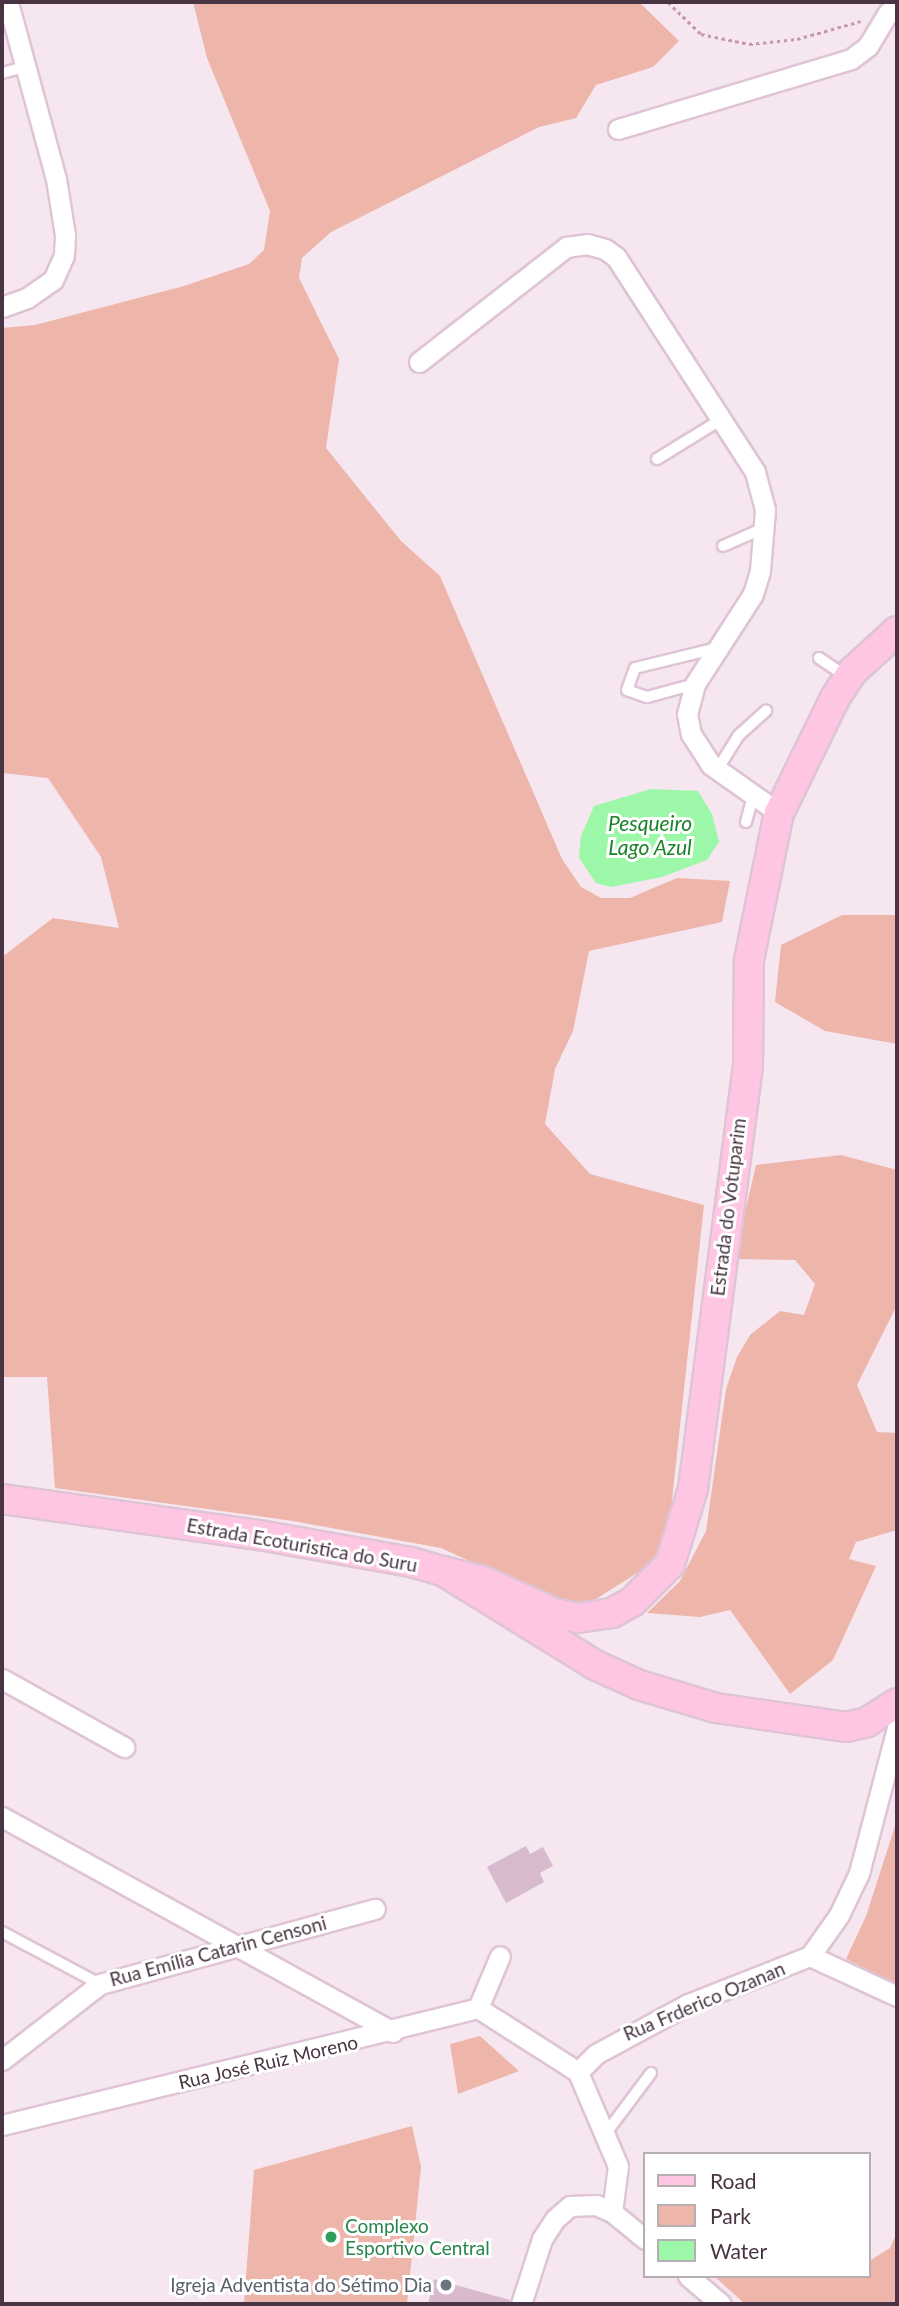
<!DOCTYPE html>
<html>
<head>
<meta charset="utf-8">
<style>
	body { margin:0 }
	#map { position:relative; width:899px; height:2306px; overflow:hidden; background:#f5e6ef; font-family:Lato,sans-serif }
	div>[style] { position:absolute }
	.green>* { inset:0; background:#eeb6aa }
	.water>* { inset:0; background:#9cf8a8 }
	.building>* { inset:0; background:#d8bace }
	.path>* { height:2.5px; margin-top:-1.25px; transform-origin:0; background:repeating-linear-gradient(90deg,#c597b4 0 3.5px,transparent 0 7px) }
	.roads { filter:drop-shadow(2px 0 #dfc4d5) drop-shadow(-2px 0 #dfc4d5) drop-shadow(0 2px #dfc4d5) drop-shadow(0 -2px #dfc4d5) }
	.lane>* { height:10px; margin:-5px; padding:0 5px; transform-origin:5px; border-radius:5px; background:#fff }
	.street>* { height:19px; margin:-9.5px; padding:0 9.5px; transform-origin:9.5px; border-radius:9.5px; background:#fff }
	.secondary>* { height:28px; margin:-14px; padding:0 14px; transform-origin:14px; border-radius:14px; background:#ffc6e3 }
	.dots>* { width:19px; height:19px; translate:-50% -50%; box-sizing:border-box; border:4px solid #fff; border-radius:50% }
	span { translate:-50% -50%; white-space:nowrap; text-align:center; line-height:1.15; -webkit-text-stroke:6px #fff; paint-order:stroke }
	.street-label { font-size:19px; color:#483442 }
	.leisure-label { font-size:19px; color:#27864d }
	.left { translate:0 -50%; text-align:left }
	.worship-label { font-size:19px; color:#5b616d }
	.right { translate:-100% -50%; text-align:right }
	.water-label { font-size:21px; color:#1b832b; font-style:italic }
	.frame { position:absolute; inset:0; border:4px solid #483442; pointer-events:none }
	.legend { position:absolute; left:643px; top:2152px; width:228px; height:126px; box-sizing:border-box; background:#fff; border:2px solid #b6aeb3; margin:0; padding:9px 12px; list-style:none; font-size:21px; color:#483442 }
	.legend li { display:flex; align-items:center; gap:14px; height:35px }
	.legend b { width:35px; border:2px solid #b6aeb3 }
</style>
</head>
<body>
<div id="map">
	<div class="green">
		<i style="clip-path:polygon(193px 2px,639px 2px,679px 41px,653px 67px,596px 85px,576px 118px,539px 127px,331px 232px,302px 258px,299px 278px,339px 359px,326px 448px,401px 541px,440px 576px,562px 859px,581px 887px,601px 898px,630px 898px,677px 878px,730px 881px,722px 922px,589px 951px,573px 1031px,555px 1069px,545px 1124px,590px 1174px,704px 1205px,671px 1509px,653px 1563px,588px 1604px,546px 1596px,441px 1548px,293px 1521px,55px 1488px,47px 1377px,2px 1377px,2px 957px,53px 918px,119px 928px,101px 857px,48px 778px,2px 773px,2px 328px,35px 325px,184px 286px,249px 264px,264px 250px,270px 211px,207px 58px)"></i>
		<i style="clip-path:polygon(842px 915px,897px 915px,897px 1044px,825px 1031px,775px 1002px,781px 945px)"></i>
		<i style="clip-path:polygon(841px 1155px,897px 1170px,897px 1305px,857px 1385px,877px 1432px,897px 1433px,897px 1530px,856px 1542px,849px 1559px,876px 1566px,833px 1660px,790px 1694px,730px 1610px,700px 1617px,647px 1613px,680px 1581px,706px 1531px,726px 1389px,737px 1357px,750px 1335px,780px 1311px,804px 1315px,815px 1284px,795px 1260px,734px 1259px,756px 1165px)"></i>
		<i style="clip-path:polygon(897px 1820px,897px 1984px,846px 1959px,866px 1916px)"></i>
		<i style="clip-path:polygon(480px 2036px,519px 2071px,458px 2094px,450px 2044px)"></i>
		<i style="clip-path:polygon(412px 2126px,421px 2167px,407px 2304px,244px 2304px,254px 2170px)"></i>
		<i style="clip-path:polygon(897px 2232px,897px 2304px,745px 2304px,714px 2276px,869px 2276px,869px 2261px,890px 2248px)"></i>
	</div>
	<div class="water">
		<i style="clip-path:polygon(651px 789px,698px 791px,712px 814px,719px 842px,707px 860px,662px 877px,611px 887px,596px 883px,579px 858px,581px 836px,594px 806px)"></i>
	</div>
	<div class="building">
		<i style="clip-path:polygon(526px 1846px,530px 1854px,543px 1847px,553px 1866px,540px 1873px,544px 1882px,506px 1903px,487px 1867px)"></i>
		<i style="clip-path:polygon(434px 2279px,510px 2300px,509px 2304px,428px 2304px)"></i>
	</div>
	<div class="path">
		<i style="left:668px;top:2px;width:46px;rotate:44.1deg"></i>
		<i style="left:701px;top:34px;width:49px;rotate:11.8deg"></i>
		<i style="left:749px;top:44px;width:48px;rotate:-5.9deg"></i>
		<i style="left:797px;top:39px;width:66px;rotate:-15.7deg"></i>
	</div>
	<div class="roads">
		<div class="lane">
			<i style="left:2px;top:73px;width:24px;rotate:-15deg"></i>
			<i style="left:657px;top:459px;width:76px;rotate:-31.6deg"></i>
			<i style="left:723px;top:546px;width:45px;rotate:-23.7deg"></i>
			<i style="left:819px;top:658px;width:34px;rotate:34deg"></i>
			<i style="left:695px;top:684px;width:50px;rotate:164.8deg"></i>
			<i style="left:647px;top:697px;width:21px;rotate:-161deg"></i>
			<i style="left:627px;top:690px;width:23px;rotate:-70deg"></i>
			<i style="left:635px;top:668px;width:84px;rotate:-13.7deg"></i>
			<i style="left:717px;top:770px;width:40px;rotate:-58deg"></i>
			<i style="left:738px;top:736px;width:38px;rotate:-42deg"></i>
			<i style="left:746px;top:822px;width:27px;rotate:-75deg"></i>
			<i style="left:2px;top:1932px;width:111px;rotate:28deg"></i>
			<i style="left:606px;top:2133px;width:75px;rotate:-53.1deg"></i>
		</div>
		<div class="street">
			<i style="left:618px;top:129px;width:243px;rotate:-16.7deg"></i>
			<i style="left:851px;top:59px;width:21px;rotate:-37deg"></i>
			<i style="left:868px;top:46px;width:39px;rotate:-59deg"></i>
			<i style="left:888px;top:13px;width:9px;rotate:-13deg"></i>
			<i style="left:2px;top:307px;width:27px;rotate:-20deg"></i>
			<i style="left:27px;top:298px;width:32px;rotate:-35deg"></i>
			<i style="left:53px;top:280px;width:27px;rotate:-66deg"></i>
			<i style="left:64px;top:255px;width:20px;rotate:-87deg"></i>
			<i style="left:65px;top:235px;width:57px;rotate:-99.1deg"></i>
			<i style="left:56px;top:179px;width:183px;rotate:-105.2deg"></i>
			<i style="left:419px;top:362px;width:187px;rotate:-38deg"></i>
			<i style="left:566px;top:247px;width:21px;rotate:-8deg"></i>
			<i style="left:587px;top:244px;width:19px;rotate:16deg"></i>
			<i style="left:605px;top:249px;width:14px;rotate:36deg"></i>
			<i style="left:616px;top:257px;width:256px;rotate:57.1deg"></i>
			<i style="left:755px;top:472px;width:39px;rotate:75deg"></i>
			<i style="left:765px;top:510px;width:61px;rotate:94.7deg"></i>
			<i style="left:760px;top:571px;width:24px;rotate:107deg"></i>
			<i style="left:753px;top:594px;width:107px;rotate:122.8deg"></i>
			<i style="left:695px;top:684px;width:31px;rotate:105deg"></i>
			<i style="left:687px;top:714px;width:20px;rotate:79deg"></i>
			<i style="left:691px;top:734px;width:37px;rotate:57deg"></i>
			<i style="left:711px;top:765px;width:83px;rotate:35.2deg"></i>
			<i style="left:2px;top:1679px;width:140px;rotate:29.1deg"></i>
			<i style="left:2px;top:1817px;width:446px;rotate:28.8deg"></i>
			<i style="left:810px;top:1956px;width:50px;rotate:-54.7deg"></i>
			<i style="left:839px;top:1915px;width:47px;rotate:-64.5deg"></i>
			<i style="left:859px;top:1873px;width:150px;rotate:-75.3deg"></i>
			<i style="left:478px;top:2008px;width:119px;rotate:32.6deg"></i>
			<i style="left:2px;top:2060px;width:124px;rotate:-37.8deg"></i>
			<i style="left:100px;top:1984px;width:285px;rotate:-15.3deg"></i>
			<i style="left:2px;top:2125px;width:490px;rotate:-13.8deg"></i>
			<i style="left:478px;top:2008px;width:56px;rotate:-67.1deg"></i>
			<i style="left:612px;top:2212px;width:46px;rotate:-82.6deg"></i>
			<i style="left:618px;top:2166px;width:102px;rotate:-113.1deg"></i>
			<i style="left:578px;top:2072px;width:25px;rotate:-45deg"></i>
			<i style="left:596px;top:2054px;width:105px;rotate:-28.5deg"></i>
			<i style="left:688px;top:2004px;width:131px;rotate:-21.5deg"></i>
			<i style="left:810px;top:1956px;width:96px;rotate:24.7deg"></i>
			<i style="left:688px;top:2276px;width:43px;rotate:40.3deg"></i>
			<i style="left:521px;top:2304px;width:68px;rotate:-72.1deg"></i>
			<i style="left:542px;top:2239px;width:24px;rotate:-57deg"></i>
			<i style="left:555px;top:2219px;width:20px;rotate:-41deg"></i>
			<i style="left:570px;top:2206px;width:26px;rotate:-2deg"></i>
			<i style="left:596px;top:2205px;width:17px;rotate:24deg"></i>
			<i style="left:612px;top:2212px;width:43px;rotate:39.3deg"></i>
		</div>
		<div class="secondary">
			<i style="left:2px;top:1499px;width:260px;rotate:8deg"></i>
			<i style="left:259px;top:1535px;width:154px;rotate:10.1deg"></i>
			<i style="left:411px;top:1562px;width:33px;rotate:16deg"></i>
			<i style="left:443px;top:1571px;width:179px;rotate:31.7deg"></i>
			<i style="left:595px;top:1665px;width:48px;rotate:24.4deg"></i>
			<i style="left:639px;top:1685px;width:80px;rotate:16.6deg"></i>
			<i style="left:716px;top:1708px;width:131px;rotate:8.3deg"></i>
			<i style="left:846px;top:1727px;width:22px;rotate:-13deg"></i>
			<i style="left:867px;top:1722px;width:36px;rotate:-32deg"></i>
			<i style="left:443px;top:1571px;width:41px;rotate:14deg"></i>
			<i style="left:483px;top:1581px;width:78px;rotate:24.3deg"></i>
			<i style="left:554px;top:1613px;width:24px;rotate:12deg"></i>
			<i style="left:577px;top:1618px;width:35px;rotate:-8deg"></i>
			<i style="left:612px;top:1613px;width:23px;rotate:-29deg"></i>
			<i style="left:632px;top:1602px;width:54px;rotate:-45deg"></i>
			<i style="left:670px;top:1564px;width:78px;rotate:-73deg"></i>
			<i style="left:693px;top:1489px;width:427px;rotate:-82.6deg"></i>
			<i style="left:748px;top:1066px;width:106px;rotate:-89.5deg"></i>
			<i style="left:749px;top:960px;width:150px;rotate:-78.5deg"></i>
			<i style="left:779px;top:813px;width:128px;rotate:-64deg"></i>
			<i style="left:835px;top:698px;width:31px;rotate:-57deg"></i>
			<i style="left:852px;top:672px;width:61px;rotate:-42.3deg"></i>
		</div>
	</div>
	<div class="dots">
		<i style="left:331px;top:2237px;background:#2e9e5b"></i>
		<i style="left:446px;top:2285px;background:#6b7280"></i>
	</div>
	<div class="street-label">
		<span style="left:728px;top:1207px;rotate:-83deg">Estrada do Votuparim</span>
		<span style="left:302px;top:1545px;rotate:10deg">Estrada Ecoturistica do Suru</span>
		<span style="left:218px;top:1951px;rotate:-15deg">Rua Emília Catarin Censoni</span>
		<span style="left:704px;top:2001px;rotate:-23deg">Rua Frderico Ozanan</span>
		<span style="left:268px;top:2062px;rotate:-13deg">Rua José Ruiz Moreno</span>
	</div>
	<div class="leisure-label">
		<span class="left" style="left:345px;top:2237px">Complexo<br>Esportivo Central</span>
	</div>
	<div class="worship-label">
		<span class="right" style="left:432px;top:2285px">Igreja Adventista do Sétimo Dia</span>
	</div>
	<div class="water-label">
		<span style="left:650px;top:835px">Pesqueiro<br>Lago Azul</span>
	</div>
	<div class="frame"></div>
	<ul class="legend">
	<li><b style="height:9px;background:#ffc6e3"></b>Road</li>
	<li><b style="height:19px;background:#eeb6aa"></b>Park</li>
	<li><b style="height:19px;background:#9cf8a8"></b>Water</li>
	</ul>
</div>
</body>
</html>
